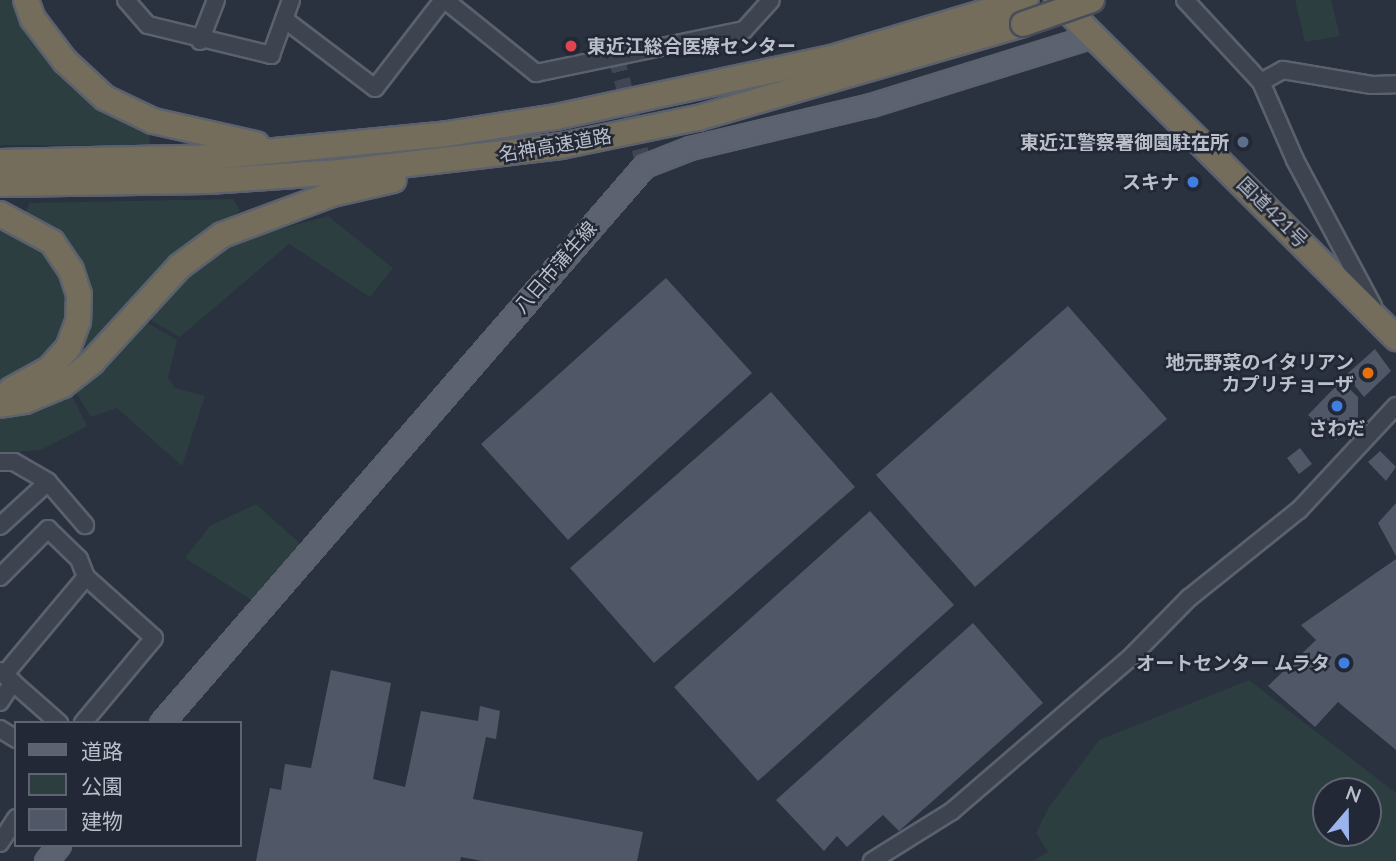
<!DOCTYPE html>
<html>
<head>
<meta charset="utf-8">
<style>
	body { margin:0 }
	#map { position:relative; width:1396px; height:861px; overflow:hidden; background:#2a313f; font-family:Lato,"Noto Sans JP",sans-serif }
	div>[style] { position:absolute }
	.green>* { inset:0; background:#2d3e41 }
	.building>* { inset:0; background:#505868 }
	.minor-tunnel>* { height:16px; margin-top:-8px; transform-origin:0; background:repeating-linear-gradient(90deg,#404654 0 16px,transparent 0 24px) }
	.roads { filter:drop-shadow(2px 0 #5b616d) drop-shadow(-2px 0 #5b616d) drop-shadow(0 2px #5b616d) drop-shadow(0 -2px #5b616d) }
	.minor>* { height:16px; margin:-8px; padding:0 8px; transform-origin:8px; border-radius:8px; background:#3e4350 }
	.major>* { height:21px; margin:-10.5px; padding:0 10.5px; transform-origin:10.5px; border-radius:10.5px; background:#5c626f }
	.highway>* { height:24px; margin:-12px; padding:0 12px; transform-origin:12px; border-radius:12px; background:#746d5c }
	.bridges { filter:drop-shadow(2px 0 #484e5a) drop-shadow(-2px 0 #484e5a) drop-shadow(0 2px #484e5a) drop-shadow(0 -2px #484e5a) }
	.highway-bridge>* { height:24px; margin:-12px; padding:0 12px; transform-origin:12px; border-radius:12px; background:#746d5c }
	.dots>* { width:19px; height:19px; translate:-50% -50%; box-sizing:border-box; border:4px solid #222835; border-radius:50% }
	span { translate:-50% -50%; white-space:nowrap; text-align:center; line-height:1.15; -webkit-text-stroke:5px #222835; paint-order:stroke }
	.poi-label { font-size:19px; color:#babfca; font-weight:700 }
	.left { translate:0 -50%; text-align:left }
	.right { translate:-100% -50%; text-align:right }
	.street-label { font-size:19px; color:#babfca }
	.legend { position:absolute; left:14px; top:721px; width:228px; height:126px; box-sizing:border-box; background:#222835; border:2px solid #5f6471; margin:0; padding:9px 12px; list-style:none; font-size:21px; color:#babfca }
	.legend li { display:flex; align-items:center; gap:14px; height:35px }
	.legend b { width:35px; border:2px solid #5f6471 }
	.north { position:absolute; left:1312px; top:777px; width:70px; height:70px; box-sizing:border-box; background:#222835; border:2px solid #5f6471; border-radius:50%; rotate:20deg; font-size:19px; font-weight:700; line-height:28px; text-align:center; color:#babfca }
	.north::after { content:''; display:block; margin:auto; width:24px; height:32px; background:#9cb4ed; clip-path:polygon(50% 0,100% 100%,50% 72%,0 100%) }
</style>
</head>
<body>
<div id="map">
	<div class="green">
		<i style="clip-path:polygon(0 0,11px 0,28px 31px,151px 129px,149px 146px,0 145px)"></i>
		<i style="clip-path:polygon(1295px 0,1331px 0,1340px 36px,1305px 42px)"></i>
		<i style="clip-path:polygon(233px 199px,240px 211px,195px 241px,93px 349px,83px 345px,90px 321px,58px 240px,26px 214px,29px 203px)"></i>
		<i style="clip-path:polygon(328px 216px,393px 268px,370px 297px,289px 244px,180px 337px,147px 318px,188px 272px,226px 244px)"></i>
		<i style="clip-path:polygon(0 226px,18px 232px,49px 257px,65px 286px,68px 323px,55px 349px,27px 376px,0 381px)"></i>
		<i style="clip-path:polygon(143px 320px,177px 340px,168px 378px,175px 388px,205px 396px,182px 466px,117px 408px,91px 417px,73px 388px)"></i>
		<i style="clip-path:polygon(69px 390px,87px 426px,41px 450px,0 453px,0 414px)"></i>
		<i style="clip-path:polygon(256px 504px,305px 548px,258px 604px,185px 558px,210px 526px)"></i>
		<i style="clip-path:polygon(evenodd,1249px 680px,1396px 793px,1396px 861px,1033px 861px,1048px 852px,1036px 833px,1049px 807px,1099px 740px,1249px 680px,1326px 791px,1368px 791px,1368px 833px,1326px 833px,1326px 791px)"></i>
	</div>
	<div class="building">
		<i style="clip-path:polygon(666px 278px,752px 373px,568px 540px,481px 444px)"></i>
		<i style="clip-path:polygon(1068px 306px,1167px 419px,975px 587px,876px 475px)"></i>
		<i style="clip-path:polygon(1375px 349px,1391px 371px,1364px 397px,1346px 375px)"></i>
		<i style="clip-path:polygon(1341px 381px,1358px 397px,1358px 417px,1336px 440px,1308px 415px)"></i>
		<i style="clip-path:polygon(771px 392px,855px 487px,654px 663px,570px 568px)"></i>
		<i style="clip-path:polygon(1300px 448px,1312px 464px,1299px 474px,1287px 458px)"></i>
		<i style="clip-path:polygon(1380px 451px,1396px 467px,1386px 481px,1368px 462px)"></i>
		<i style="clip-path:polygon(1396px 503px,1396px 556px,1378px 523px)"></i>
		<i style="clip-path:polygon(870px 511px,954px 605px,758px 781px,674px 687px)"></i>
		<i style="clip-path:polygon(1396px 559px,1396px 750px,1338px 702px,1315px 727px,1268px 686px,1316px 640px,1301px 625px)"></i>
		<i style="clip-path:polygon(973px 623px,1043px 703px,899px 831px,883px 815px,847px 847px,837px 836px,824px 851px,776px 800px)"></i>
		<i style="clip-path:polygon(331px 670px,391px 683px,373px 779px,405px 787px,421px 711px,478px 721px,480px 706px,500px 711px,496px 739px,486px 737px,473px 799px,643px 832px,637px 861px,482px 861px,461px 857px,460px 861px,256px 861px,270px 788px,281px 790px,285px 764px,311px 768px)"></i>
	</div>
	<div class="minor-tunnel">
		<i style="left:616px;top:56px;width:114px;rotate:75.7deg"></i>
	</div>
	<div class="roads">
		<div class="minor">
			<i style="left:126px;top:0;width:33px;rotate:49deg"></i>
			<i style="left:148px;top:25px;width:127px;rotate:13.7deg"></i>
			<i style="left:271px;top:55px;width:59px;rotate:-70deg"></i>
			<i style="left:445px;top:0;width:117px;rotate:38.7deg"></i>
			<i style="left:536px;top:73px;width:212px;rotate:-11.7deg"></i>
			<i style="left:744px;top:30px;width:40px;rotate:-48deg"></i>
			<i style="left:1185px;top:0;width:112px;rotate:47.2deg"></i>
			<i style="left:1261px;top:82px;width:85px;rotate:66.4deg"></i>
			<i style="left:1295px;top:160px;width:166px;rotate:61.9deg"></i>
			<i style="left:284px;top:19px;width:114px;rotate:37.2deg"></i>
			<i style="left:375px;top:88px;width:111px;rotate:-52.3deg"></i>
			<i style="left:200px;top:41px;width:44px;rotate:-68.7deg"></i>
			<i style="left:1261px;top:82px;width:25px;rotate:-29deg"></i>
			<i style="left:1283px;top:70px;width:90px;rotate:9.6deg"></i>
			<i style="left:1372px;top:85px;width:24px;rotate:-2deg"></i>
			<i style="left:0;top:462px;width:14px"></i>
			<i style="left:14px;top:462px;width:39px;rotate:30deg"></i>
			<i style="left:48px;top:482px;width:65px;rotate:137.5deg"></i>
			<i style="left:48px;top:482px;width:57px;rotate:49.3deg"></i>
			<i style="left:0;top:577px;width:68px;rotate:-45deg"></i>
			<i style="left:48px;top:529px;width:43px;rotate:44.1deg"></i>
			<i style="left:79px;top:559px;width:19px;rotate:69deg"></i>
			<i style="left:0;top:671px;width:79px;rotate:41.4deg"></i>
			<i style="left:4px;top:675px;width:128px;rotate:-50.1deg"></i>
			<i style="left:86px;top:577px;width:91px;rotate:41.9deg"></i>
			<i style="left:154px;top:638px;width:111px;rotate:129.9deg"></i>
			<i style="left:0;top:702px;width:24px;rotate:-57deg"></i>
			<i style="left:0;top:729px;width:19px;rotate:32deg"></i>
			<i style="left:0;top:843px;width:30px;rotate:-57deg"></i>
			<i style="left:872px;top:861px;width:94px;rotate:-32deg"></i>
			<i style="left:952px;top:811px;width:233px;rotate:-40.7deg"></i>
			<i style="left:1129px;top:659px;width:86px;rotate:-45.5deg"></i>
			<i style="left:1189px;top:598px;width:141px;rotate:-38.7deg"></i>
			<i style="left:1299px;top:510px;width:142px;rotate:-47deg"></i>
		</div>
		<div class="major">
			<i style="left:161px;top:723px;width:737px;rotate:-49.07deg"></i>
			<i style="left:644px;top:166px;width:49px;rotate:-21.4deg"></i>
			<i style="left:690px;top:148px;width:186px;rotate:-13.4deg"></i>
			<i style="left:871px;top:105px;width:232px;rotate:-17.3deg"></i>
			<i style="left:46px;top:861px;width:21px;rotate:-51deg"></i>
		</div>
		<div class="highway">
			<i style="left:26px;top:0;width:20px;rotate:70deg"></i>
			<i style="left:33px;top:19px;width:53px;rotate:52.7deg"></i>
			<i style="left:65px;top:61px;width:54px;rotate:42.8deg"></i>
			<i style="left:105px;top:98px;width:53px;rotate:25.6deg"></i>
			<i style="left:153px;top:121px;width:106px;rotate:12.6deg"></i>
			<i style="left:1057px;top:0;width:479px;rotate:44.9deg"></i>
			<i style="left:0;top:162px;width:213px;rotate:-1.3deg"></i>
			<i style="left:213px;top:157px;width:235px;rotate:-5.6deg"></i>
			<i style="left:447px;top:134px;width:110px;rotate:-8.9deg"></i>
			<i style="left:556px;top:117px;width:281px;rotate:-12.1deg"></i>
			<i style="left:831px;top:58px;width:203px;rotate:-16.6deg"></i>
			<i style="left:0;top:184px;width:209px;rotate:-0.8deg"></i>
			<i style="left:209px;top:181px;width:131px;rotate:-3.9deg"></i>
			<i style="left:340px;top:172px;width:223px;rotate:-6.7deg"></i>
			<i style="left:561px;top:146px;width:140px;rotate:-11.6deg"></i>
			<i style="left:698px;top:118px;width:338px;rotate:-16.1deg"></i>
			<i style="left:0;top:214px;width:59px;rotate:28.3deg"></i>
			<i style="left:52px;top:242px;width:34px;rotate:56deg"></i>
			<i style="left:71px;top:270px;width:26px;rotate:72deg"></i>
			<i style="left:79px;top:295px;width:26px;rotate:92deg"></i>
			<i style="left:78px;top:321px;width:29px;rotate:110deg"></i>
			<i style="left:68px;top:348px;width:28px;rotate:132deg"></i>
			<i style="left:49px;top:369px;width:43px;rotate:151.1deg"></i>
			<i style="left:0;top:405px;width:25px;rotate:-9deg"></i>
			<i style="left:25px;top:401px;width:41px;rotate:-22.8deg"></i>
			<i style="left:63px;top:385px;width:37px;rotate:-38deg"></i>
			<i style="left:92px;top:362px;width:130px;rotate:-47.5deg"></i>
			<i style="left:180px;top:266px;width:52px;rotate:-36.4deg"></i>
			<i style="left:222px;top:235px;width:117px;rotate:-20.4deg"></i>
			<i style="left:332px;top:194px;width:63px;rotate:-12.9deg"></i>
		</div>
	</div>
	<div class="bridges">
		<div class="highway-bridge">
			<i style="left:1023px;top:24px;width:73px;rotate:-19.2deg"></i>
		</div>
	</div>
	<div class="dots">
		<i style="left:571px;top:46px;background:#e0444e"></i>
		<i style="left:1243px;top:142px;background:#5c6f8a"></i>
		<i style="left:1193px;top:182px;background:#3f7fe0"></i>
		<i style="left:1368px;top:373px;background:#e8710a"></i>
		<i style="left:1337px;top:406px;background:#3f7fe0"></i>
		<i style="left:1344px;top:663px;background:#3f7fe0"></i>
	</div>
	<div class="poi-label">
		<span class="left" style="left:587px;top:46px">東近江総合医療センター</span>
		<span class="right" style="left:1229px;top:142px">東近江警察署御園駐在所</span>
		<span class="right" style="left:1179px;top:182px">スキナ</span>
		<span class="right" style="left:1354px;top:373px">地元野菜のイタリアン<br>カプリチョーザ</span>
		<span style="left:1337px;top:428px">さわだ</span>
		<span class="right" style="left:1330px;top:663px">オートセンター ムラタ</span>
	</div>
	<div class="street-label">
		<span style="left:555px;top:145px;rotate:-10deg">名神高速道路</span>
		<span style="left:1273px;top:212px;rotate:45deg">国道421号</span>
		<span style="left:555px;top:267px;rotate:-49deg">八日市蒲生線</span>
	</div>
	<ul class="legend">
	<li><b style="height:9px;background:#5c626f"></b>道路</li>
	<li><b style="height:19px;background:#2d3e41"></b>公園</li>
	<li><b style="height:19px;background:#505868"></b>建物</li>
	</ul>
	<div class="north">N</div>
</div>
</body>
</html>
